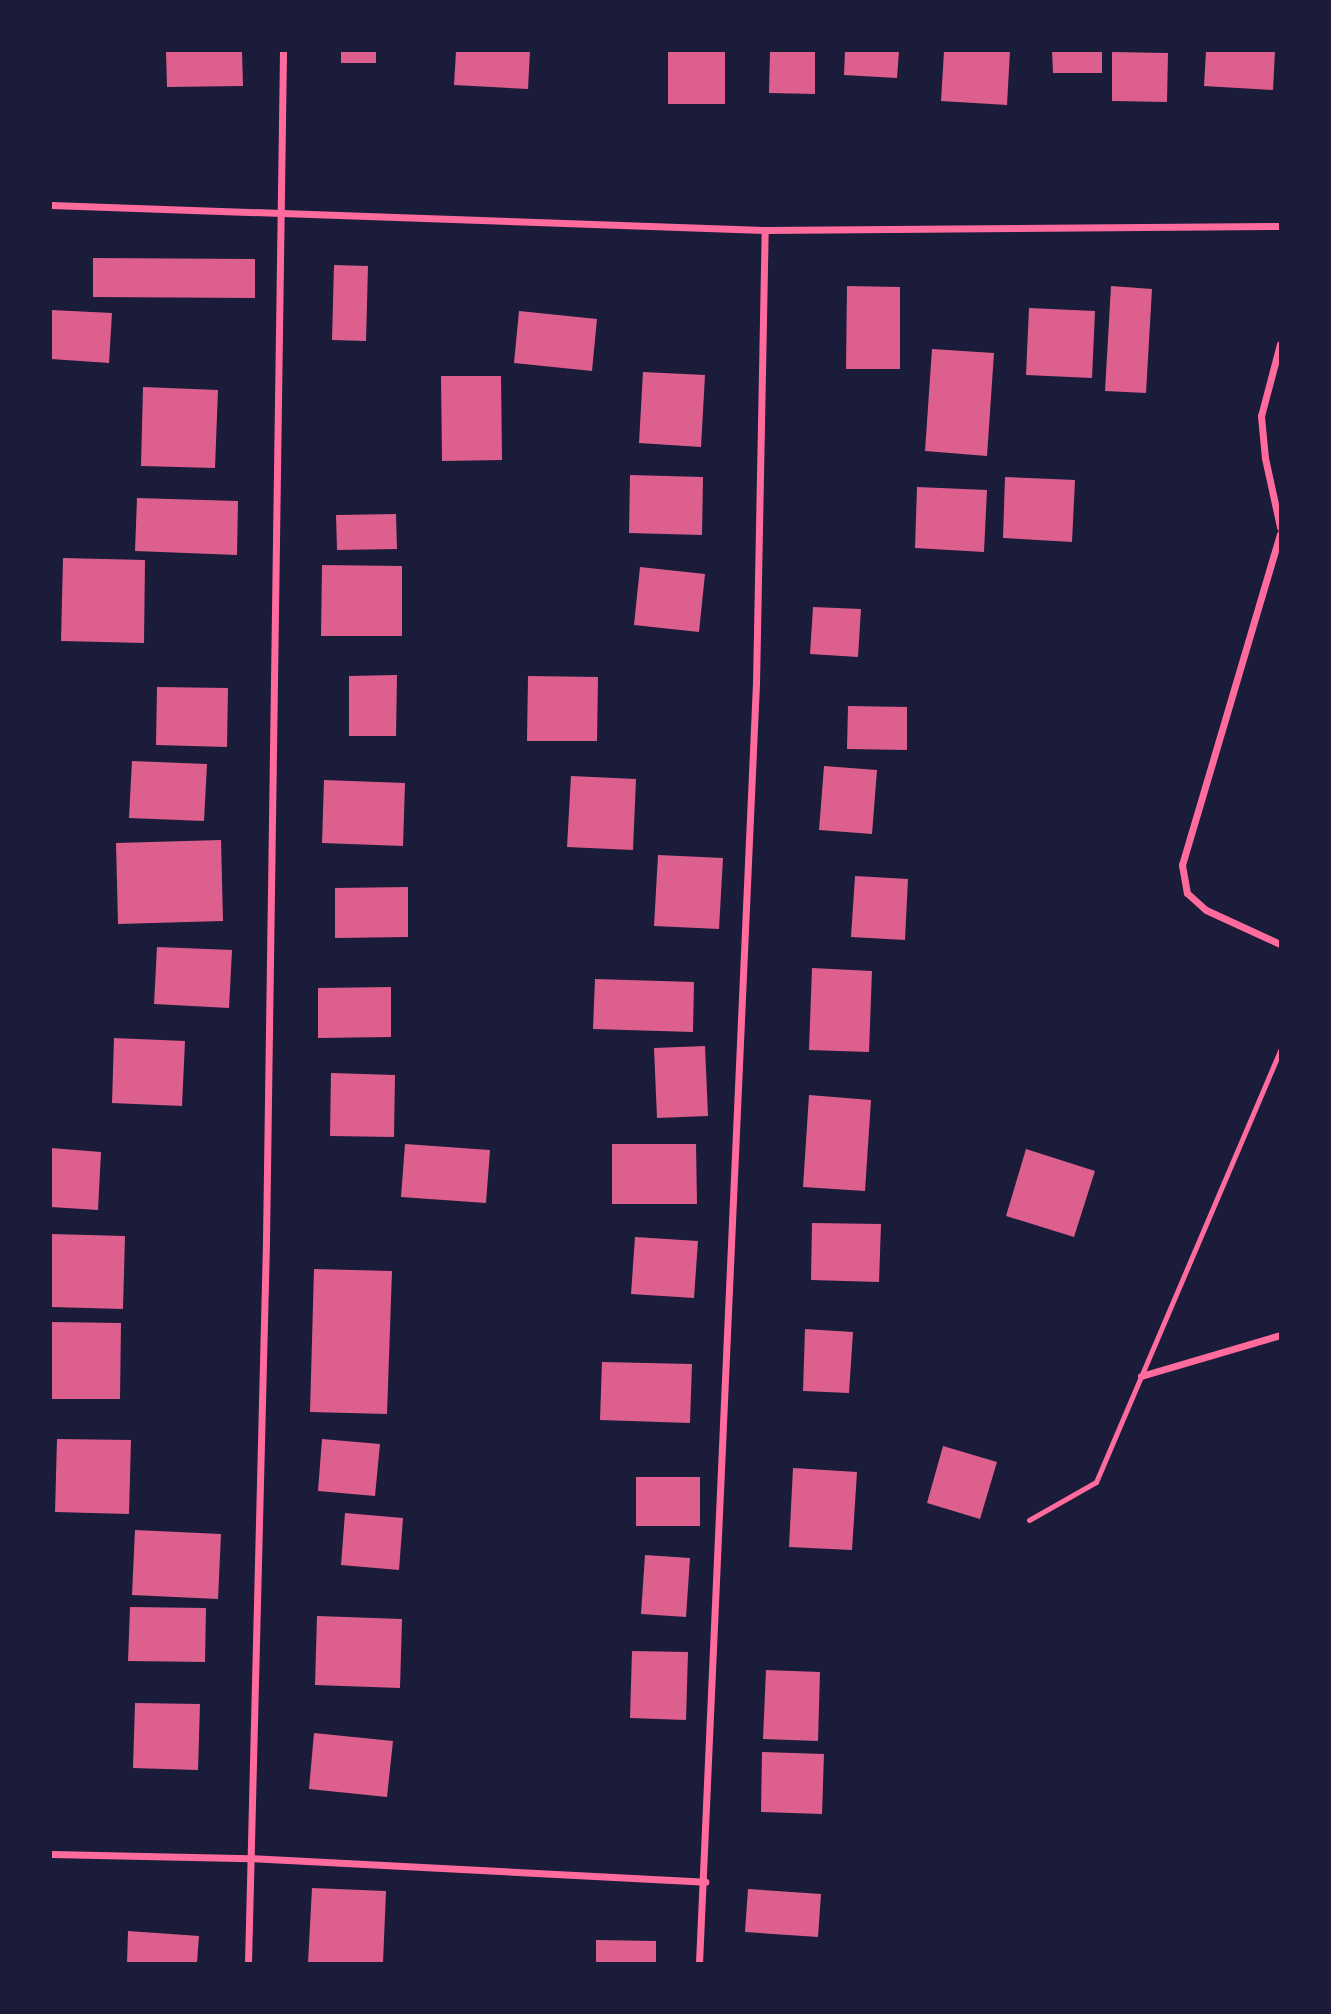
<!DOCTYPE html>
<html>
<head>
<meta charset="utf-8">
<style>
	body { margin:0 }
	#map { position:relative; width:1331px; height:2014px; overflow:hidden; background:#1b1b3a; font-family:"Source Serif 4",serif }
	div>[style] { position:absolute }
	.building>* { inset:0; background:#dd5f8e }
	.service>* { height:5px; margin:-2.5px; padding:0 2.5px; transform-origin:2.5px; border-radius:2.5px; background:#ff6b9d }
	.minor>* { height:7px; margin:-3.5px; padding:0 3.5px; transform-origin:3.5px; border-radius:3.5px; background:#ff6b9d }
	span { translate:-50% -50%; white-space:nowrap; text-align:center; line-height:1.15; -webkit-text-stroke:7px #1b1b3a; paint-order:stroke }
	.frame { position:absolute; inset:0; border:52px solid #1b1b3a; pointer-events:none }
</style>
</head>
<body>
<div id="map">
	<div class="building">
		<i style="clip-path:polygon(166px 51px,242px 51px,243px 86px,167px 87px)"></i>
		<i style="clip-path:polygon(341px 51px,376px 51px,376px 63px,341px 63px)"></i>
		<i style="clip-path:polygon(456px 51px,530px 51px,528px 89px,454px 85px)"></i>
		<i style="clip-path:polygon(668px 51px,725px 51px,725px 104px,668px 104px)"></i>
		<i style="clip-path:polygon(770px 51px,815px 51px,815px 94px,769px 93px)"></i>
		<i style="clip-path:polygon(845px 51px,899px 51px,897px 78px,844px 75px)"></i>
		<i style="clip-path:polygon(944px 51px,1010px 51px,1007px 105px,941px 101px)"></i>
		<i style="clip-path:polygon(1052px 51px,1102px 51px,1102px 73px,1053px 73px)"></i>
		<i style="clip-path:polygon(1206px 51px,1275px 51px,1273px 90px,1204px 86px)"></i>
		<i style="clip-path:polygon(1112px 52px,1168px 53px,1167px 102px,1112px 101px)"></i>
		<i style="clip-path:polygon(93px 258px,255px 259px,255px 298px,93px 297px)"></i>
		<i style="clip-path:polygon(334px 265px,368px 266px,366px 341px,332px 340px)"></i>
		<i style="clip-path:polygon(847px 286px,900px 287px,900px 369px,846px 369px)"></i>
		<i style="clip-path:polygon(1111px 286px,1152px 289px,1146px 393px,1105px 391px)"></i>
		<i style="clip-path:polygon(1029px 308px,1095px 311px,1092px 378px,1026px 375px)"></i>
		<i style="clip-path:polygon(51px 310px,112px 313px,109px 363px,51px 359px)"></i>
		<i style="clip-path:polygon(519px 311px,597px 319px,592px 371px,514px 363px)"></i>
		<i style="clip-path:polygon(932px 349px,994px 353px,987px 456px,925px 451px)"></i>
		<i style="clip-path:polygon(643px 372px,705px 375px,701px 447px,639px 443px)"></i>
		<i style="clip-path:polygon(441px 376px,501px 376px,502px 460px,442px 461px)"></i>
		<i style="clip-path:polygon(143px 387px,218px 390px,215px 468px,141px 466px)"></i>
		<i style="clip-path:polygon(630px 475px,703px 477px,702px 535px,629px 533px)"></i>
		<i style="clip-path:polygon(1005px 477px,1075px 480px,1072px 542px,1003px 538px)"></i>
		<i style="clip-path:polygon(917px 487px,987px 490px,984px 552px,915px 548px)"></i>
		<i style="clip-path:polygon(137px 498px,238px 501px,237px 555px,135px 551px)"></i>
		<i style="clip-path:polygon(396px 514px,397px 549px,337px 550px,336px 515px)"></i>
		<i style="clip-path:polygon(63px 558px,145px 560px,144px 643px,61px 641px)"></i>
		<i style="clip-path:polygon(322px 565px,402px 566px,402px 636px,321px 636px)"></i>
		<i style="clip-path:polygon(640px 567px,705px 574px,699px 632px,634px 625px)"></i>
		<i style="clip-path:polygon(813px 607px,861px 609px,858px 657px,810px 654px)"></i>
		<i style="clip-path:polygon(397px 675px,396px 736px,349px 736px,349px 676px)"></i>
		<i style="clip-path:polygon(528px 676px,598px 677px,597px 741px,527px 741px)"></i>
		<i style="clip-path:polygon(157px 687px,228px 688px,227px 747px,156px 745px)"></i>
		<i style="clip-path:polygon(848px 706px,907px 707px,907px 750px,847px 749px)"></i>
		<i style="clip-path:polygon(132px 761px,207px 764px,204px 821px,129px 818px)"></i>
		<i style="clip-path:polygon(824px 766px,877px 770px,872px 834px,819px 830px)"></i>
		<i style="clip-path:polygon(571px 776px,636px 779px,633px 850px,567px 847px)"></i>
		<i style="clip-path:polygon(324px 780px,405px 783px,403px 846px,322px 843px)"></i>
		<i style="clip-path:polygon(221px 840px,223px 921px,118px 924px,116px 843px)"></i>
		<i style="clip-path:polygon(658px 855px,723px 858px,719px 929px,654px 926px)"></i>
		<i style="clip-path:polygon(855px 876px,908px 879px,905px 940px,851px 937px)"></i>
		<i style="clip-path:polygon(408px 887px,408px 937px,335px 938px,335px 888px)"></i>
		<i style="clip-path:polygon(157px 947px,232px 950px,229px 1008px,154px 1004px)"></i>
		<i style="clip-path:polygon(812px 968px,872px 971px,869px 1052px,809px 1050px)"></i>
		<i style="clip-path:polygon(595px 979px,694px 982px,693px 1032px,593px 1029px)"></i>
		<i style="clip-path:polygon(391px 987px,391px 1037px,318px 1038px,318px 988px)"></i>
		<i style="clip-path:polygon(114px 1038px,185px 1041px,182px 1106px,112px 1103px)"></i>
		<i style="clip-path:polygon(705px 1046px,708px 1116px,657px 1118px,654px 1048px)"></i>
		<i style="clip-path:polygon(331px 1073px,395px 1075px,394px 1137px,330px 1136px)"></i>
		<i style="clip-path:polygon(809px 1095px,871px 1100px,865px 1191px,803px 1187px)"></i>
		<i style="clip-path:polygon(405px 1144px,490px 1150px,486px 1203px,401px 1197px)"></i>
		<i style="clip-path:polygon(612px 1144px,696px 1144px,697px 1204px,612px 1204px)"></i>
		<i style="clip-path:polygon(51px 1148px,101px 1152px,98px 1210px,51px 1207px)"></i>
		<i style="clip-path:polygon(1026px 1149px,1095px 1171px,1074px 1237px,1006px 1216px)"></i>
		<i style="clip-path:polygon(812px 1223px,881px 1224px,879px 1282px,811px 1280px)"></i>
		<i style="clip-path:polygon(51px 1234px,125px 1236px,123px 1309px,51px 1307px)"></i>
		<i style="clip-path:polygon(635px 1237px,698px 1241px,694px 1298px,631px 1294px)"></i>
		<i style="clip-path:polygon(314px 1269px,392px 1271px,387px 1414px,310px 1412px)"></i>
		<i style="clip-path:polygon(51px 1322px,121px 1323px,120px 1399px,51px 1399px)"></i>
		<i style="clip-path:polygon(805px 1329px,853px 1332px,849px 1393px,803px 1391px)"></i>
		<i style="clip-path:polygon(602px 1362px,692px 1364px,690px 1423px,600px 1420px)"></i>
		<i style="clip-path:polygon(57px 1439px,131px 1440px,129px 1514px,55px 1512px)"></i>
		<i style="clip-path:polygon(322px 1439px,380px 1444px,375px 1496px,318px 1491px)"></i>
		<i style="clip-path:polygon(943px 1446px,997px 1462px,980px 1519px,927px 1503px)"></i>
		<i style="clip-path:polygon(793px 1468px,857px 1472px,852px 1550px,789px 1547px)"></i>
		<i style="clip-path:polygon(636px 1477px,700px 1477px,700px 1526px,636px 1526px)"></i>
		<i style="clip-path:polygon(345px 1513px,403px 1518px,399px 1570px,341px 1565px)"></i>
		<i style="clip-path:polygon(135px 1530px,221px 1534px,218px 1599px,132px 1595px)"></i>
		<i style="clip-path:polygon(645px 1555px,690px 1558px,686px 1617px,641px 1614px)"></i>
		<i style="clip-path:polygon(130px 1607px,206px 1608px,205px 1662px,128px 1661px)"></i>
		<i style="clip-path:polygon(317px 1616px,402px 1619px,400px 1688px,315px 1685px)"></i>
		<i style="clip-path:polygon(632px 1651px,688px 1652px,686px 1720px,630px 1718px)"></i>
		<i style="clip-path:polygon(766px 1670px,820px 1672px,818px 1741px,763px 1739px)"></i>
		<i style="clip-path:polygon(135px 1703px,200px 1704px,198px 1770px,133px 1768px)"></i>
		<i style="clip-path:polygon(314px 1733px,393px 1741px,387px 1797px,309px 1789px)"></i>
		<i style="clip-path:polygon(762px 1752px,824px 1754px,822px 1814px,761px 1812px)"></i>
		<i style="clip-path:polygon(312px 1888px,386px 1891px,383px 1963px,308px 1963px)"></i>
		<i style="clip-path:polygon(748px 1889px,821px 1894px,818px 1937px,745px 1932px)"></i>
		<i style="clip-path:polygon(128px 1931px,199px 1936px,197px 1963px,127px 1963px)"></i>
		<i style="clip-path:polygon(596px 1940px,656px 1941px,656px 1963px,596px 1963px)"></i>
	</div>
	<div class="service">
		<i style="left:1029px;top:1520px;width:77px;rotate:-29.6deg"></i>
		<i style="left:1096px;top:1482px;width:470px;rotate:-66.9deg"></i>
	</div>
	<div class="minor">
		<i style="left:51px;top:205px;width:714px;rotate:2.01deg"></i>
		<i style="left:765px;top:230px;width:515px;rotate:-0.45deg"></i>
		<i style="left:1280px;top:344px;width:74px;rotate:104.8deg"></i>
		<i style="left:1261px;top:416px;width:42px;rotate:84.6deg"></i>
		<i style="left:1265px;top:458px;width:71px;rotate:77.7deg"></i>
		<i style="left:1280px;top:534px;width:345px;rotate:106.5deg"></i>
		<i style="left:1182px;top:865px;width:28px;rotate:80deg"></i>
		<i style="left:1187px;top:893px;width:25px;rotate:42deg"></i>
		<i style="left:1206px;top:910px;width:81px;rotate:24.7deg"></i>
		<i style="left:1141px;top:1376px;width:145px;rotate:-16.4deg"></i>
		<i style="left:51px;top:1854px;width:199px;rotate:1.2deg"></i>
		<i style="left:250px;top:1858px;width:456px;rotate:3deg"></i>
		<i style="left:248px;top:1963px;width:723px;rotate:-88.57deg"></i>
		<i style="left:266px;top:1240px;width:1189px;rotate:-89.18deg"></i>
		<i style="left:699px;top:1963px;width:1280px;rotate:-87.45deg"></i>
		<i style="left:756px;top:684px;width:454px;rotate:-88.9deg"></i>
	</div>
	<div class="frame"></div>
</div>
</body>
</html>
